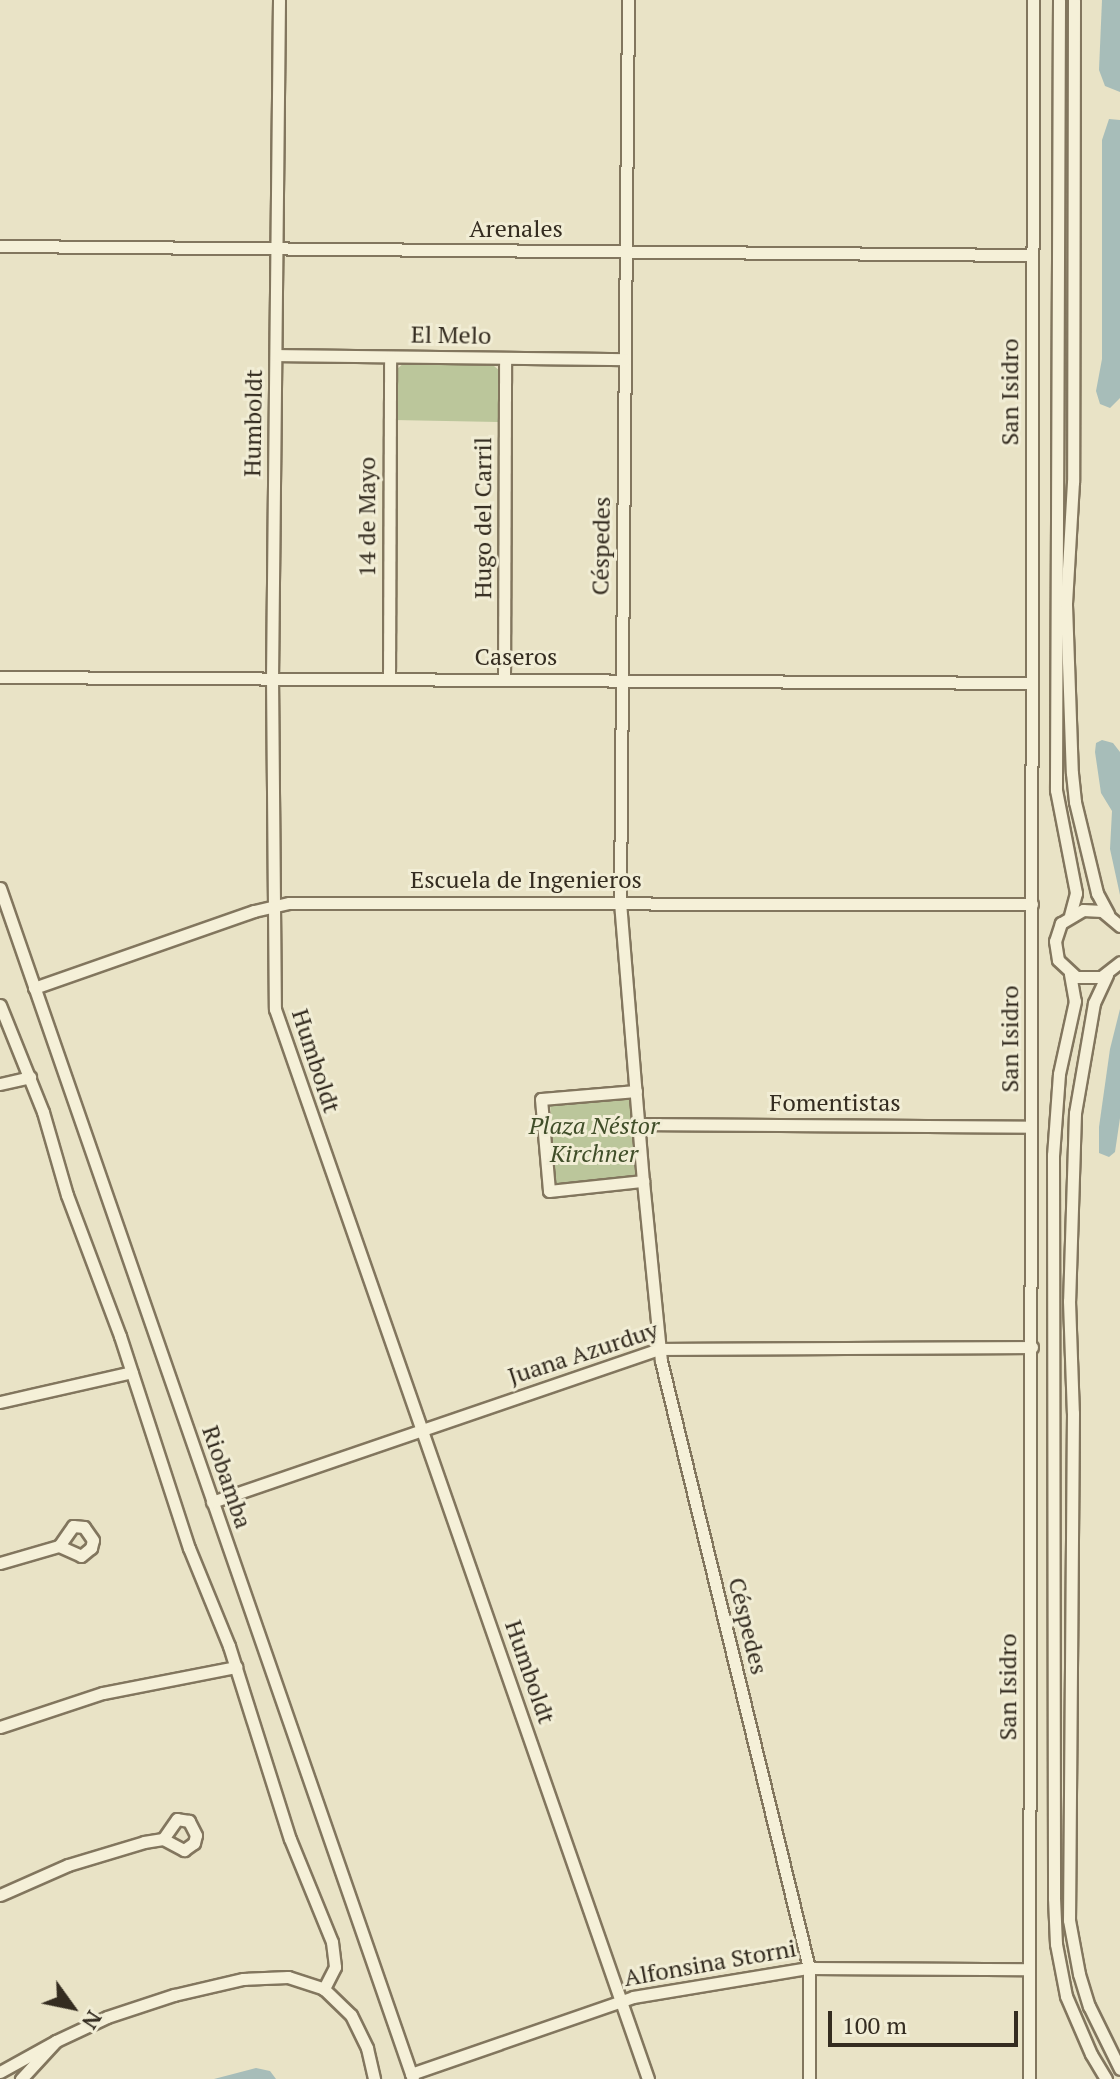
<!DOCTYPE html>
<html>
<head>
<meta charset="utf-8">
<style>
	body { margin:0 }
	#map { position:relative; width:1120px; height:2079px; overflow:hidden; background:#e9e3c6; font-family:"PT Serif",serif }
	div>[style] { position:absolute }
	.green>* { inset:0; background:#bbc69b }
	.water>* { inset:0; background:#a7bdb9 }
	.roads { filter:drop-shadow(2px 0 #82765e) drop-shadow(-2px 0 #82765e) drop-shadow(0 2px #82765e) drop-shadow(0 -2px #82765e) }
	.street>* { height:11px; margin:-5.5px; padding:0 5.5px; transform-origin:5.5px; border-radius:5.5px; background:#f5f0d8 }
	span { translate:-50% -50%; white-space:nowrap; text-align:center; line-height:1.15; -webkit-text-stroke:6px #f1edd5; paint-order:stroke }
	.street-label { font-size:24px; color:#342c20 }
	.park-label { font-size:24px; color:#404e29; font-style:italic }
	.north { position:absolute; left:32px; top:1967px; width:80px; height:80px; -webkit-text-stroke:6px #f1edd5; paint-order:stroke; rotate:123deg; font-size:22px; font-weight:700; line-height:32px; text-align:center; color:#342c20 }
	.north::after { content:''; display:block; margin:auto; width:28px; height:36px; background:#342c20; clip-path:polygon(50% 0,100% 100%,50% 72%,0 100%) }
	.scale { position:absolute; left:828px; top:2011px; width:190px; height:36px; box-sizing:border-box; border:4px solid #342c20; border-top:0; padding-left:10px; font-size:24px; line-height:28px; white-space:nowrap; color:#342c20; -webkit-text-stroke:6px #f1edd5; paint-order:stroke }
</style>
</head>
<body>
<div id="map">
	<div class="green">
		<i style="clip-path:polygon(405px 362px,494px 366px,500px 371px,498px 422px,394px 420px,397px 369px)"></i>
		<i style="clip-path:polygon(631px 1097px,637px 1177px,556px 1184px,550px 1103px)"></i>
	</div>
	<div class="water">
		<i style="clip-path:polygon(1102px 0,1120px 0,1120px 92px,1105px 86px,1099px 70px)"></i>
		<i style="clip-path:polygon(1109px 119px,1120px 120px,1120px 398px,1110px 408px,1100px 404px,1096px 391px,1102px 359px,1102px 140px)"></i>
		<i style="clip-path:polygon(1102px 740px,1113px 743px,1120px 752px,1120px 895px,1110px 849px,1112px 811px,1101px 793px,1095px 752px,1096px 743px)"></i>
		<i style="clip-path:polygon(1120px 1009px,1120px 1118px,1115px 1152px,1109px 1157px,1099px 1153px,1099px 1127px,1110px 1049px)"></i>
		<i style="clip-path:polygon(256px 2068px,270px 2071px,276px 2079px,214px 2079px)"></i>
	</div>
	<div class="roads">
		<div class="street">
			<i style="left:279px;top:0;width:676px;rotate:90.59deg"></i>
			<i style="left:272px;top:676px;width:333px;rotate:89.5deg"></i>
			<i style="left:275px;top:1009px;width:1133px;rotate:70.78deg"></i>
			<i style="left:628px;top:0;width:902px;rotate:90.51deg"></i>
			<i style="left:620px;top:902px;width:280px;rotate:85.3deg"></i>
			<i style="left:643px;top:1181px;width:181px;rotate:84.3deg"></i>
			<i style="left:661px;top:1361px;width:625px;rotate:76.3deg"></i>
			<i style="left:809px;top:1968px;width:111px;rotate:90deg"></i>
			<i style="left:1059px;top:0;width:790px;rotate:90.22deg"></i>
			<i style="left:1056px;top:790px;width:105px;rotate:79deg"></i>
			<i style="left:1076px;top:893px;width:23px;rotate:105deg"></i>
			<i style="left:1074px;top:0;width:482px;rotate:90.1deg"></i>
			<i style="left:1073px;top:482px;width:123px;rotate:93.3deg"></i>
			<i style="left:1066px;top:605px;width:168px;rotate:88deg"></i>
			<i style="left:1072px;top:773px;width:29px;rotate:84deg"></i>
			<i style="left:1075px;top:802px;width:94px;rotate:76.4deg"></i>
			<i style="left:1097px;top:893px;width:24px;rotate:62deg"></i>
			<i style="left:0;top:246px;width:1031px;rotate:0.5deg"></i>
			<i style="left:276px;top:355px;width:349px;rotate:0.7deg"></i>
			<i style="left:0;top:677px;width:1031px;rotate:0.33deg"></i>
			<i style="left:389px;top:678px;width:321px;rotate:-89.8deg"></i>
			<i style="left:504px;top:679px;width:321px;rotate:-89.8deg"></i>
			<i style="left:0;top:888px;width:1261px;rotate:70.88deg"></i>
			<i style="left:1120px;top:926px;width:23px;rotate:-140deg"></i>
			<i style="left:1102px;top:911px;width:19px;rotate:-177deg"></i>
			<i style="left:1083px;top:910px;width:26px;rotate:149deg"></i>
			<i style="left:1061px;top:923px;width:19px;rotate:108deg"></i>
			<i style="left:1055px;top:941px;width:19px;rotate:81deg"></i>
			<i style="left:1058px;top:960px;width:25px;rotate:43deg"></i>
			<i style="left:1076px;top:977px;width:25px"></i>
			<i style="left:1101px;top:977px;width:24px;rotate:-38deg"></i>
			<i style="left:1070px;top:974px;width:27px;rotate:80deg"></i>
			<i style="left:1075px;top:1001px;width:75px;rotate:102.4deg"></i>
			<i style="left:1059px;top:1074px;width:81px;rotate:94.2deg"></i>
			<i style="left:1053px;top:1155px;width:743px;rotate:89.92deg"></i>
			<i style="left:1054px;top:1898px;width:46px;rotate:87.5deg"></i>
			<i style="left:1056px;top:1944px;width:53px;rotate:79.1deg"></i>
			<i style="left:1066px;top:1996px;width:63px;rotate:66.7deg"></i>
			<i style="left:1091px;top:2054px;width:29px;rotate:59deg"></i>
			<i style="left:1107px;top:975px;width:31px;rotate:115deg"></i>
			<i style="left:1094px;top:1003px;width:112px;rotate:99.8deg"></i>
			<i style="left:1075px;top:1113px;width:188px;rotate:91.8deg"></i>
			<i style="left:1069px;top:1301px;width:112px;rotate:88deg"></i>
			<i style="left:1073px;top:1413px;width:507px;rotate:90.45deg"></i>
			<i style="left:1069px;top:1920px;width:55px;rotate:79.5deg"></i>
			<i style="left:1079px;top:1974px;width:34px;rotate:73deg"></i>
			<i style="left:1089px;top:2006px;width:70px;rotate:63.8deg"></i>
			<i style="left:34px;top:988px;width:233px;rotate:-19.3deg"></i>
			<i style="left:254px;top:911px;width:36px;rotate:-13deg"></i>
			<i style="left:289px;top:903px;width:743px;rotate:0.08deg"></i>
			<i style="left:0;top:1005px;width:115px;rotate:68.1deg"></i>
			<i style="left:43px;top:1112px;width:86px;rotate:73.9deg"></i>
			<i style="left:67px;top:1195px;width:151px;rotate:69.4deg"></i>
			<i style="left:120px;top:1336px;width:223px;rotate:72deg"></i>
			<i style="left:189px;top:1548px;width:106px;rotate:67.8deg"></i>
			<i style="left:229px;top:1646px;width:202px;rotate:72.5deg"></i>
			<i style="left:290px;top:1839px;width:111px;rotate:67.8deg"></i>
			<i style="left:332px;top:1942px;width:25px;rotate:83deg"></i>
			<i style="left:335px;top:1967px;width:25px;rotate:117deg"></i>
			<i style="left:0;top:1084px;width:31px;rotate:-13deg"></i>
			<i style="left:636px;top:1091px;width:95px;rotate:175.2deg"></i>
			<i style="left:541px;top:1099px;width:92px;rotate:85deg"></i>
			<i style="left:549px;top:1191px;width:95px;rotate:-6.1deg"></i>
			<i style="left:638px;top:1124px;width:393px;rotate:0.4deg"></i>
			<i style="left:0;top:1402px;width:135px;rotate:-12.8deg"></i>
			<i style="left:212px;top:1502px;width:472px;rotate:-18.9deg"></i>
			<i style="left:659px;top:1349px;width:373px;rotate:-0.3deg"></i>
			<i style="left:0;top:1563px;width:61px;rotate:-16.1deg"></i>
			<i style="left:59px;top:1546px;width:24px;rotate:24deg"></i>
			<i style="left:81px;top:1556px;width:13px;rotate:-39deg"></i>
			<i style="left:91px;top:1548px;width:8px;rotate:-76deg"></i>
			<i style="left:93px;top:1540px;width:16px;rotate:-125deg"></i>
			<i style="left:84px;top:1527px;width:11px;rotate:-175deg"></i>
			<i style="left:73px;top:1526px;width:24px;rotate:125deg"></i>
			<i style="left:0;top:1727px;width:108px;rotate:-18.3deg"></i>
			<i style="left:103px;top:1693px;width:136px;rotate:-11.1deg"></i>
			<i style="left:0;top:1895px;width:74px;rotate:-23.8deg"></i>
			<i style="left:68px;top:1865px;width:79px;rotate:-16.8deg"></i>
			<i style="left:144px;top:1842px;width:19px;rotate:-9deg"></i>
			<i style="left:163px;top:1839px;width:24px;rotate:28deg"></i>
			<i style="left:184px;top:1850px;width:12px;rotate:-35deg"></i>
			<i style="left:194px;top:1843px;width:8px;rotate:-76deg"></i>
			<i style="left:196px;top:1835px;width:16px;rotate:-117deg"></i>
			<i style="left:189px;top:1821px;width:12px;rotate:-171deg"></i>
			<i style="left:177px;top:1819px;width:24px;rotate:125deg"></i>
			<i style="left:56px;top:2041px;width:56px;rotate:-25.2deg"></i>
			<i style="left:107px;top:2017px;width:71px;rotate:-18.2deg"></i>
			<i style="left:174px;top:1995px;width:71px;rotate:-13.1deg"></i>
			<i style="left:243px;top:1979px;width:45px;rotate:-2.5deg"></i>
			<i style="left:288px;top:1977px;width:38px;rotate:18deg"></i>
			<i style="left:324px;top:1989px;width:37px;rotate:44deg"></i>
			<i style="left:351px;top:2015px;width:37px;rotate:64deg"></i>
			<i style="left:367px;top:2048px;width:32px;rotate:77deg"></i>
			<i style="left:0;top:2072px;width:64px;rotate:-29deg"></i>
			<i style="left:56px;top:2041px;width:52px;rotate:132.6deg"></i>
			<i style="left:411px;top:2074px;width:235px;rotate:-19.1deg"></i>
			<i style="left:633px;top:1997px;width:178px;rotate:-9.4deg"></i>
			<i style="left:809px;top:1968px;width:220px;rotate:0.3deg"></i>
			<i style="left:1029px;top:2079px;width:2079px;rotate:-89.89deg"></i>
		</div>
	</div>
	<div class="street-label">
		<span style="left:516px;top:229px">Arenales</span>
		<span style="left:451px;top:335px;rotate:1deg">El Melo</span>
		<span style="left:1010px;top:392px;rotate:-90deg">San Isidro</span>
		<span style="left:253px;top:423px;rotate:-89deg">Humboldt</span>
		<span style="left:367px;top:517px;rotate:-90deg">14 de Mayo</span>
		<span style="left:483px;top:518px;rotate:-90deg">Hugo del Carril</span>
		<span style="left:601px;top:546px;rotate:-89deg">Céspedes</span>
		<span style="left:516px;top:657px">Caseros</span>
		<span style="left:526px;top:880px">Escuela de Ingenieros</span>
		<span style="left:1010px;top:1039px;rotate:-90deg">San Isidro</span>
		<span style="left:316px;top:1061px;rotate:72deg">Humboldt</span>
		<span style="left:835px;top:1103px">Fomentistas</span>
		<span style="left:583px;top:1353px;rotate:-18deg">Juana Azurduy</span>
		<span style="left:227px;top:1477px;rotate:71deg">Riobamba</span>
		<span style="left:748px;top:1626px;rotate:76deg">Céspedes</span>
		<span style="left:530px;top:1672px;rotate:71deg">Humboldt</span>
		<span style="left:1008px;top:1687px;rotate:-90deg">San Isidro</span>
		<span style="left:710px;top:1963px;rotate:-10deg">Alfonsina Storni</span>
	</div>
	<div class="park-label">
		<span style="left:594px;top:1140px">Plaza Néstor<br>Kirchner</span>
	</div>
	<div class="north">N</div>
	<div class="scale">100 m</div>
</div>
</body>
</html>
